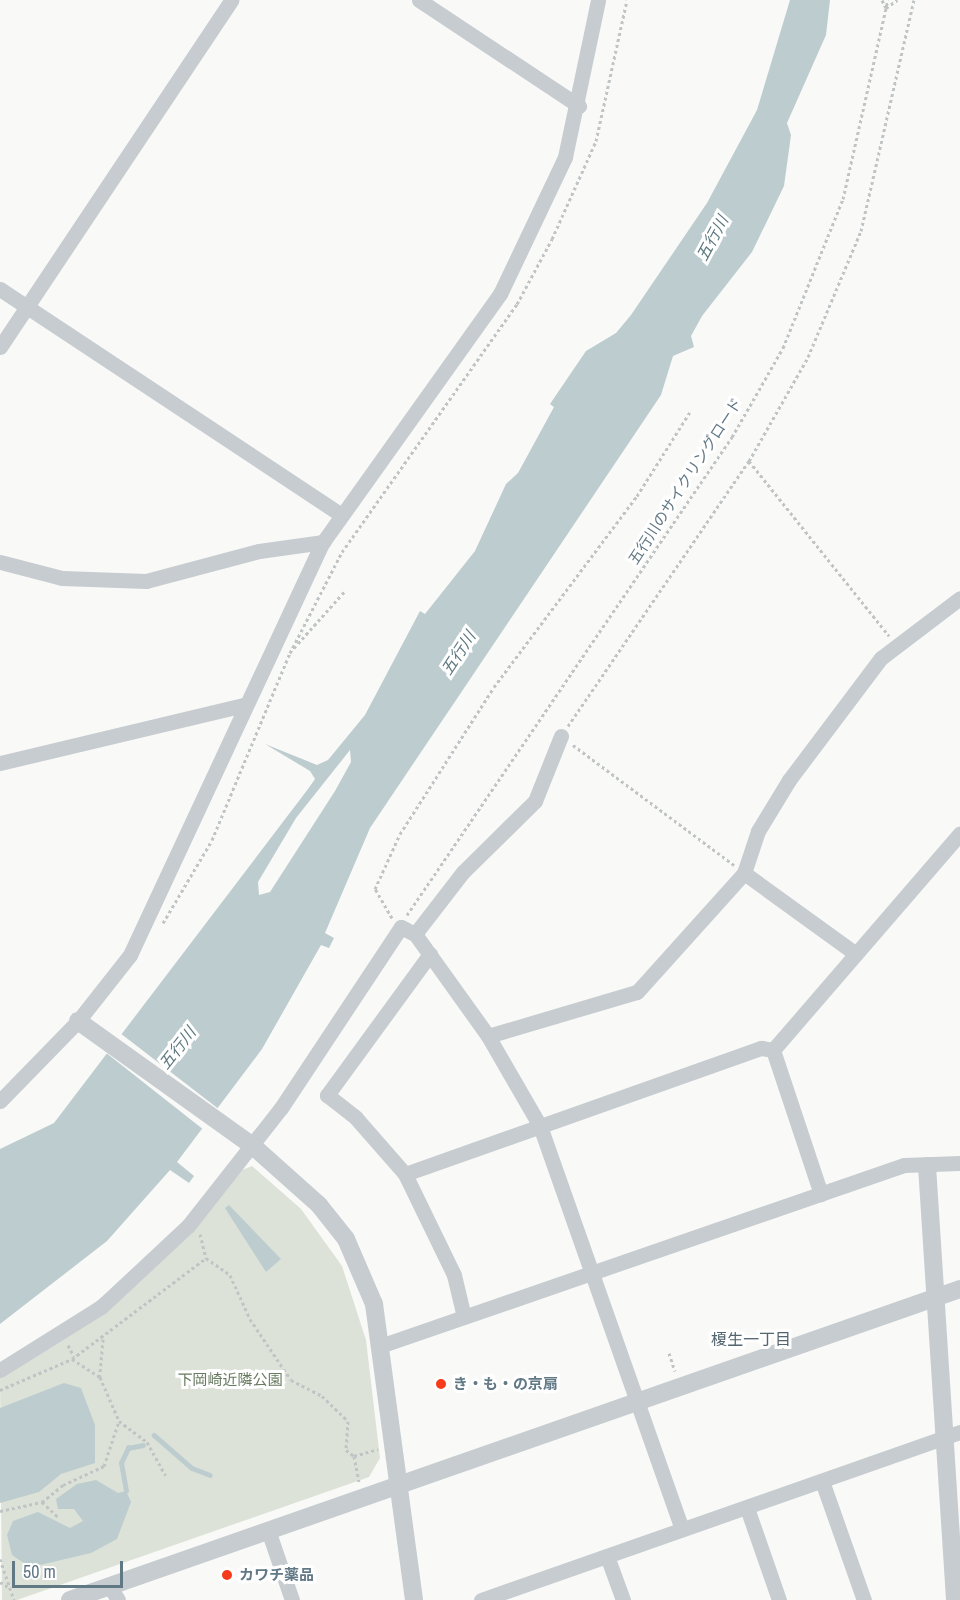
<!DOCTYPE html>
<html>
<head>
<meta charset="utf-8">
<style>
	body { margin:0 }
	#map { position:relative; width:960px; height:1600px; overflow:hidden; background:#f9f9f7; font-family:"Archivo Narrow","Noto Sans JP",sans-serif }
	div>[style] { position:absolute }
	.green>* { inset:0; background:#dce2d7 }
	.water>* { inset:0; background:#bdcccf }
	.pier>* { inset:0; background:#f9f9f7 }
	.stream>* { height:4.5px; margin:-2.25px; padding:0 2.25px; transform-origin:2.25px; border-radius:2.25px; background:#bdcccf }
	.path>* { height:3px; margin-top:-1.5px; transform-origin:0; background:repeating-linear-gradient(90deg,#c0c4c5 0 3px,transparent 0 6px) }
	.minor>* { height:15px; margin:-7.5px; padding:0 7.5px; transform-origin:7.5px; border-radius:7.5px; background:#c6cccf }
	.tertiary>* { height:18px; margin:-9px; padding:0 9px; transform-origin:9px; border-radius:9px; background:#c6cccf }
	.dots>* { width:16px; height:16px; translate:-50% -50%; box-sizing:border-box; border:3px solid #fff; border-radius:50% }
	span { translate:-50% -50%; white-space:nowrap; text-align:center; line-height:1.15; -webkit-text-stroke:6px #fff; paint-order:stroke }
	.street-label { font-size:15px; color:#617885 }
	.park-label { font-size:15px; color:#687b61 }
	.poi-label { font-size:15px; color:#617885; font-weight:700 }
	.left { translate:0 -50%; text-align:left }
	.water-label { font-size:16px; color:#5c787e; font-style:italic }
	.neighbourhood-label { font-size:16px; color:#54656f }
	.scale { position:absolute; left:12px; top:1561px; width:111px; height:27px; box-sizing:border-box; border:3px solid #617885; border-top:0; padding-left:8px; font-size:18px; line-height:21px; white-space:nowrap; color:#617885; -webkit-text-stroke:4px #fff; paint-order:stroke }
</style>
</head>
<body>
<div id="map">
	<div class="green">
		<i style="clip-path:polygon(252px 1166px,301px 1209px,342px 1266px,366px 1340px,380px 1458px,369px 1477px,17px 1600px,2px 1600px,0 1375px,197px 1225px,242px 1170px)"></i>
	</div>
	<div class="water">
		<i style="clip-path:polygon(evenodd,790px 0,830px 0,826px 35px,787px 123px,791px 135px,784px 186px,752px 252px,702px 316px,691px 336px,694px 347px,673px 356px,661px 395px,370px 828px,325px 933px,334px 938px,329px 948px,321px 945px,262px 1049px,177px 1162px,194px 1176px,189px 1183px,170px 1170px,107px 1241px,0 1324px,0 1149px,54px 1123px,308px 789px,315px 779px,310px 771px,265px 744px,317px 765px,328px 760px,365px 715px,420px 611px,425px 614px,475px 551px,506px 484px,518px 473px,554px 407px,550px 404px,586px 351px,616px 333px,631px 315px,707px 203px,757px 110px,790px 0,350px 750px,351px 762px,335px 791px,270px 892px,259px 895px,258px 882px,296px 818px,350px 750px)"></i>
		<i style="clip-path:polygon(229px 1205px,281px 1259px,266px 1272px,225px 1208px)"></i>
		<i style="clip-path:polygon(64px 1383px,81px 1388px,95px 1425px,95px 1463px,61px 1474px,39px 1492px,0 1503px,0 1408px)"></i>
		<i style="clip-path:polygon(96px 1480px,118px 1493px,126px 1491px,131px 1502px,117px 1539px,91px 1553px,40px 1565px,28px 1566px,12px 1555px,7px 1535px,13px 1521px,38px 1512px,70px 1528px,83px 1521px,74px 1509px,58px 1509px,56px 1499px,77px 1484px)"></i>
	</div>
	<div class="pier">
		<i style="clip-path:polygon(120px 1033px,220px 1110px,204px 1130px,105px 1052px)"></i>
	</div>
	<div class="stream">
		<i style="left:154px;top:1435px;width:50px;rotate:41deg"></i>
		<i style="left:192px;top:1468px;width:19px;rotate:21deg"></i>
		<i style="left:126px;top:1491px;width:28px;rotate:-100deg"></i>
		<i style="left:121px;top:1463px;width:17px;rotate:-65deg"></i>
		<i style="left:128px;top:1448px;width:15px;rotate:-11deg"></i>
	</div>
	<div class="path">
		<i style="left:882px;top:0;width:9px;rotate:63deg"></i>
		<i style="left:886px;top:8px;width:14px;rotate:-36deg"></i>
		<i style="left:749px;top:461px;width:224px;rotate:51.3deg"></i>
		<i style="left:294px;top:648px;width:76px;rotate:-48.2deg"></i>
		<i style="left:568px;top:726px;width:321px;rotate:-55.7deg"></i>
		<i style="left:749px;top:461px;width:120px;rotate:-60.4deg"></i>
		<i style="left:808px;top:357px;width:137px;rotate:-67.2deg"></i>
		<i style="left:861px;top:231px;width:237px;rotate:-77.1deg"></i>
		<i style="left:573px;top:745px;width:201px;rotate:36.7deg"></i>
		<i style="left:407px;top:915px;width:578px;rotate:-55.79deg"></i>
		<i style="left:732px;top:437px;width:103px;rotate:-60.2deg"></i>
		<i style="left:783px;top:348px;width:161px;rotate:-68.1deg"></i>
		<i style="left:843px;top:199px;width:204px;rotate:-77.3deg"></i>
		<i style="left:392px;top:918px;width:34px;rotate:-120deg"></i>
		<i style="left:375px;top:889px;width:60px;rotate:-65.6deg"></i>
		<i style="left:400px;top:834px;width:174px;rotate:-57.4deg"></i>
		<i style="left:494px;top:687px;width:239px;rotate:-53.2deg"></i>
		<i style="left:637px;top:496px;width:99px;rotate:-57.8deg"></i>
		<i style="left:163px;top:923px;width:96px;rotate:-59.4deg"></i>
		<i style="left:212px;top:840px;width:203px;rotate:-67.4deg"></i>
		<i style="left:290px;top:653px;width:114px;rotate:-62.8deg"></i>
		<i style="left:342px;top:552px;width:304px;rotate:-54.8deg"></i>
		<i style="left:517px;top:304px;width:74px;rotate:-61.7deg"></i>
		<i style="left:552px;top:239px;width:107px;rotate:-65.8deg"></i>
		<i style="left:596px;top:141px;width:144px;rotate:-77.6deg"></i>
		<i style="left:200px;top:1234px;width:25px;rotate:76deg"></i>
		<i style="left:103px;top:1339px;width:38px;rotate:95deg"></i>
		<i style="left:100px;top:1377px;width:48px;rotate:66.6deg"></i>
		<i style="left:119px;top:1421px;width:35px;rotate:37deg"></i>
		<i style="left:147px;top:1442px;width:38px;rotate:61deg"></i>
		<i style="left:68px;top:1345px;width:13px;rotate:63deg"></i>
		<i style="left:669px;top:1353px;width:19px;rotate:72deg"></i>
		<i style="left:72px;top:1359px;width:33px;rotate:33deg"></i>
		<i style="left:0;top:1390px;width:78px;rotate:-23.3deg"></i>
		<i style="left:72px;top:1359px;width:168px;rotate:-37deg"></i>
		<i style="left:206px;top:1258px;width:29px;rotate:35deg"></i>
		<i style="left:230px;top:1275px;width:48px;rotate:65.6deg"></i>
		<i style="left:250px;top:1319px;width:73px;rotate:56.1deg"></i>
		<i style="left:291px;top:1380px;width:35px;rotate:27deg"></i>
		<i style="left:322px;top:1396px;width:36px;rotate:44deg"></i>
		<i style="left:348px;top:1421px;width:29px;rotate:94deg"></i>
		<i style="left:346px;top:1450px;width:10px;rotate:37deg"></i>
		<i style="left:354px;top:1456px;width:26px;rotate:79deg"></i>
		<i style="left:354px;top:1456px;width:25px;rotate:-16deg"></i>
		<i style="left:42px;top:1502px;width:22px;rotate:43deg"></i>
		<i style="left:0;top:1511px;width:43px;rotate:-12.1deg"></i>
		<i style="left:42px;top:1502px;width:27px;rotate:-39deg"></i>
		<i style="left:63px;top:1485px;width:45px;rotate:-24.9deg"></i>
		<i style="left:104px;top:1466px;width:47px;rotate:-71.6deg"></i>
		<i style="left:0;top:1559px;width:43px;rotate:71.1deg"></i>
		<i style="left:0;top:1582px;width:9px;rotate:32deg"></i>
	</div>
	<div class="minor">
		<i style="left:419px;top:0;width:192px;rotate:33.5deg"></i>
		<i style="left:0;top:289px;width:409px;rotate:33.5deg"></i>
		<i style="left:0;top:347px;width:417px;rotate:-56.3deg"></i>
		<i style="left:0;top:562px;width:64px;rotate:14.5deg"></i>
		<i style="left:62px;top:578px;width:84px;rotate:2deg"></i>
		<i style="left:146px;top:581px;width:117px;rotate:-14.9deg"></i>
		<i style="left:259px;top:551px;width:65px;rotate:-8deg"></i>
		<i style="left:0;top:763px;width:251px;rotate:-13.4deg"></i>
		<i style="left:744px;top:873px;width:44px;rotate:-71.6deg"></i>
		<i style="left:758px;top:831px;width:60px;rotate:-58.7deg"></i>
		<i style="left:789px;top:780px;width:153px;rotate:-53deg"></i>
		<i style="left:881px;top:658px;width:99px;rotate:-37.2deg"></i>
		<i style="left:415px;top:934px;width:78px;rotate:-52.3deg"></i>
		<i style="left:463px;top:872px;width:101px;rotate:-44.6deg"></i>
		<i style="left:535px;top:801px;width:70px;rotate:-68.2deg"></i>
		<i style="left:430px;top:954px;width:175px;rotate:126.1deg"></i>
		<i style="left:327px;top:1095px;width:37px;rotate:38deg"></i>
		<i style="left:356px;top:1118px;width:74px;rotate:48.8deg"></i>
		<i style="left:405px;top:1174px;width:112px;rotate:64.1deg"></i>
		<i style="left:454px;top:1275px;width:43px;rotate:76.6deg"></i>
		<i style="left:488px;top:1036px;width:155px;rotate:-16.5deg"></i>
		<i style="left:637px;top:992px;width:160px;rotate:-48deg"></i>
		<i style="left:744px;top:873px;width:138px;rotate:35.9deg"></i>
		<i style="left:773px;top:1050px;width:286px;rotate:-49.2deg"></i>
		<i style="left:773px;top:1050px;width:152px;rotate:71.6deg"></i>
		<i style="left:0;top:1101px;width:112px;rotate:-45.7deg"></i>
		<i style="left:78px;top:1021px;width:84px;rotate:-51.8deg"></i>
		<i style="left:130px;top:955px;width:456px;rotate:-65deg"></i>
		<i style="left:323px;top:542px;width:305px;rotate:-54.5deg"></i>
		<i style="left:500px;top:294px;width:152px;rotate:-64.6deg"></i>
		<i style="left:565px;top:157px;width:160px;rotate:-78.1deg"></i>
		<i style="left:405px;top:1174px;width:378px;rotate:-19.5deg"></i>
		<i style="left:761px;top:1048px;width:12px;rotate:9deg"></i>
		<i style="left:380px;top:1346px;width:554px;rotate:-19.06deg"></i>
		<i style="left:904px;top:1165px;width:56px;rotate:-2deg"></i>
		<i style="left:0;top:1370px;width:119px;rotate:-32deg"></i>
		<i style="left:101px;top:1307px;width:119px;rotate:-43deg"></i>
		<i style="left:188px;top:1226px;width:150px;rotate:-51.8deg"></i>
		<i style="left:281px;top:1108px;width:217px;rotate:-56.5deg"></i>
		<i style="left:401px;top:927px;width:16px;rotate:27deg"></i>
		<i style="left:415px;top:934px;width:125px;rotate:54.4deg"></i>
		<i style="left:488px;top:1036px;width:104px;rotate:60deg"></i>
		<i style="left:540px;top:1126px;width:427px;rotate:70.6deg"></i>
		<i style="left:822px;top:1481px;width:126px;rotate:70.6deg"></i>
		<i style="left:747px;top:1508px;width:97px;rotate:70.8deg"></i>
		<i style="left:268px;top:1530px;width:74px;rotate:71.1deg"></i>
		<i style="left:607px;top:1556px;width:47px;rotate:70deg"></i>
		<i style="left:110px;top:1587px;width:15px;rotate:58deg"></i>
		<i style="left:481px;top:1600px;width:508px;rotate:-19.33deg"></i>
	</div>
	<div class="tertiary">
		<i style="left:78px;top:1021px;width:216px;rotate:35.6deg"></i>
		<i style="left:254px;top:1147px;width:87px;rotate:41.7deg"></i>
		<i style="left:319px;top:1205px;width:43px;rotate:51.5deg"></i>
		<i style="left:346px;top:1239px;width:71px;rotate:66.7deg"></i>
		<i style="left:374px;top:1304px;width:299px;rotate:82.3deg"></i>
		<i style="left:927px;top:1166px;width:435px;rotate:86.3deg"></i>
		<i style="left:70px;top:1600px;width:943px;rotate:-19.26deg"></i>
	</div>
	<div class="dots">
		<i style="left:441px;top:1384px;background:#f63c1a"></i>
		<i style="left:227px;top:1575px;background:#f63c1a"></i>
	</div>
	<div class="street-label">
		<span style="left:685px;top:481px;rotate:-57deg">五行川のサイクリングロード</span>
	</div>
	<div class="park-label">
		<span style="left:230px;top:1380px">下岡崎近隣公園</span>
	</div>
	<div class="poi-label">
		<span class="left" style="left:453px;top:1384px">き・も・の京扇</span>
		<span class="left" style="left:239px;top:1575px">カワチ薬品</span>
	</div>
	<div class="water-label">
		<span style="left:712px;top:238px;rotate:-62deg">五行川</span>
		<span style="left:458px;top:653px;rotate:-57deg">五行川</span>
		<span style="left:177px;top:1048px;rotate:-52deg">五行川</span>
	</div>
	<div class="neighbourhood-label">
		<span style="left:751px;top:1339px">榎生一丁目</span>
	</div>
	<div class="scale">50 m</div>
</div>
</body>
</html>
